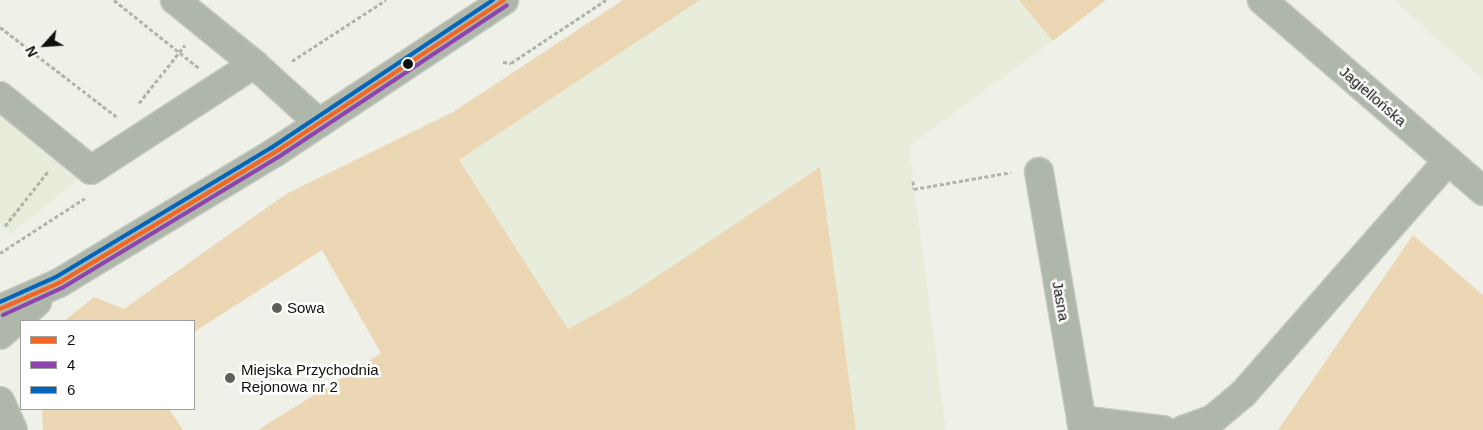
<!DOCTYPE html>
<html>
<head>
<meta charset="utf-8">
<style>
	body { margin:0 }
	#map { position:relative; width:1483px; height:430px; overflow:hidden; background:#eff1e8; font-family:Arial,sans-serif }
	div>[style] { position:absolute }
	.built>* { inset:0; background:#e8eddb }
	.green>* { inset:0; background:#ecd7b5 }
	.path>* { height:3px; margin-top:-1.5px; transform-origin:0; background:repeating-linear-gradient(90deg,#aeb5a9 0 4px,transparent 0 6.5px) }
	.roads { filter:drop-shadow(1px 0 #caccc5) drop-shadow(-1px 0 #caccc5) drop-shadow(0 1px #caccc5) drop-shadow(0 -1px #caccc5) }
	.minor>* { height:28px; margin:-14px; padding:0 14px; transform-origin:14px; border-radius:14px; background:#aeb7aa }
	.bus-1>* { height:4px; margin:-2px; padding:0 2px; transform-origin:2px; border-radius:2px; background:#f26522 }
	.bus-2>* { height:4px; margin:-2px; padding:0 2px; transform-origin:2px; border-radius:2px; background:#8e44ad }
	.bus-3>* { height:4px; margin:-2px; padding:0 2px; transform-origin:2px; border-radius:2px; background:#0065bd }
	.dots>* { width:14px; height:14px; translate:-50% -50%; box-sizing:border-box; border:2px solid #fff; border-radius:50% }
	span { translate:-50% -50%; white-space:nowrap; text-align:center; line-height:1.15; -webkit-text-stroke:5px #fff; paint-order:stroke }
	.street-label { font-size:15px; color:#0f100a }
	.poi-label { font-size:15px; color:#0f100a }
	.left { translate:0 -50%; text-align:left }
	.legend { position:absolute; left:20px; top:320px; width:175px; height:90px; box-sizing:border-box; background:#fff; border:1px solid #9f9f9d; margin:0; padding:6px 9px; list-style:none; font-size:15px; color:#0f100a }
	.legend li { display:flex; align-items:center; gap:10px; height:25px }
	.legend b { width:25px; border:1px solid #9f9f9d }
	.north { position:absolute; left:20px; top:20px; width:50px; height:50px; -webkit-text-stroke:4px #fff; paint-order:stroke; rotate:244deg; font-size:14px; font-weight:700; line-height:20px; text-align:center; color:#0f100a }
	.north::after { content:''; display:block; margin:auto; width:18px; height:22px; background:#0f100a; clip-path:polygon(50% 0,100% 100%,50% 72%,0 100%) }
</style>
</head>
<body>
<div id="map">
	<div class="built">
		<i style="clip-path:polygon(700px 0,1019px 0,1053px 41px,909px 146px,946px 430px,856px 430px,819px 167px,629px 295px,568px 329px,459px 160px)"></i>
		<i style="clip-path:polygon(1393px 0,1483px 0,1483px 80px)"></i>
		<i style="clip-path:polygon(0 96px,91px 170px,11px 234px,0 225px)"></i>
	</div>
	<div class="green">
		<i style="clip-path:polygon(623px 0,700px 0,459px 160px,568px 329px,629px 295px,820px 167px,856px 430px,258px 430px,381px 353px,322px 250px,194px 332px,194px 321px,64px 321px,94px 297px,124px 309px,286px 194px,453px 112px)"></i>
		<i style="clip-path:polygon(1019px 0,1106px 0,1053px 41px)"></i>
		<i style="clip-path:polygon(1413px 235px,1483px 295px,1483px 430px,1278px 430px)"></i>
		<i style="clip-path:polygon(42px 409px,169px 409px,183px 430px,43px 430px)"></i>
	</div>
	<div class="path">
		<i style="left:114px;top:0;width:109px;rotate:38.7deg"></i>
		<i style="left:0;top:27px;width:149px;rotate:37.6deg"></i>
		<i style="left:292px;top:61px;width:112px;rotate:-33deg"></i>
		<i style="left:503px;top:62px;width:8px;rotate:7deg"></i>
		<i style="left:511px;top:63px;width:114px;rotate:-33.6deg"></i>
		<i style="left:139px;top:103px;width:74px;rotate:-51.6deg"></i>
		<i style="left:913px;top:181px;width:8px;rotate:83deg"></i>
		<i style="left:914px;top:189px;width:98px;rotate:-9.9deg"></i>
		<i style="left:5px;top:226px;width:71px;rotate:-51.8deg"></i>
		<i style="left:0;top:253px;width:101px;rotate:-32.9deg"></i>
	</div>
	<div class="roads">
		<div class="minor">
			<i style="left:175px;top:0;width:102px;rotate:39deg"></i>
			<i style="left:1262px;top:0;width:292px;rotate:40.8deg"></i>
			<i style="left:0;top:96px;width:117px;rotate:39.1deg"></i>
			<i style="left:91px;top:170px;width:194px;rotate:-33deg"></i>
			<i style="left:254px;top:64px;width:88px;rotate:42.2deg"></i>
			<i style="left:1039px;top:172px;width:262px;rotate:80.3deg"></i>
			<i style="left:0;top:309px;width:64px;rotate:-23.8deg"></i>
			<i style="left:59px;top:283px;width:251px;rotate:-31.2deg"></i>
			<i style="left:274px;top:153px;width:276px;rotate:-33.6deg"></i>
			<i style="left:0;top:335px;width:50px;rotate:-41.7deg"></i>
			<i style="left:0;top:401px;width:32px;rotate:66deg"></i>
			<i style="left:1081px;top:420px;width:83px;rotate:7deg"></i>
			<i style="left:1183px;top:430px;width:32px;rotate:-20deg"></i>
			<i style="left:1213px;top:419px;width:39px;rotate:-40deg"></i>
			<i style="left:1243px;top:394px;width:310px;rotate:-48.7deg"></i>
		</div>
	</div>
	<div class="bus-1">
		<i style="left:0;top:309px;width:64px;rotate:-23.8deg"></i>
		<i style="left:59px;top:283px;width:251px;rotate:-31.2deg"></i>
		<i style="left:274px;top:153px;width:276px;rotate:-33.6deg"></i>
	</div>
	<div class="bus-2">
		<i style="left:3px;top:315px;width:65px;rotate:-24.6deg"></i>
		<i style="left:62px;top:288px;width:251px;rotate:-31.2deg"></i>
		<i style="left:277px;top:158px;width:276px;rotate:-33.6deg"></i>
	</div>
	<div class="bus-3">
		<i style="left:0;top:302px;width:61px;rotate:-24.1deg"></i>
		<i style="left:56px;top:277px;width:251px;rotate:-31deg"></i>
		<i style="left:271px;top:148px;width:267px;rotate:-33.7deg"></i>
	</div>
	<div class="dots">
		<i style="left:408px;top:64px;background:#0f100a"></i>
		<i style="left:277px;top:308px;background:#5d5f58"></i>
		<i style="left:230px;top:378px;background:#5d5f58"></i>
	</div>
	<div class="street-label">
		<span style="left:1373px;top:96px;rotate:41deg">Jagiellońska</span>
		<span style="left:1061px;top:301px;rotate:80deg">Jasna</span>
	</div>
	<div class="poi-label">
		<span class="left" style="left:287px;top:308px">Sowa</span>
		<span class="left" style="left:241px;top:378px">Miejska Przychodnia<br>Rejonowa nr 2</span>
	</div>
	<ul class="legend">
	<li><b style="height:6px;background:#f26522"></b>2</li>
	<li><b style="height:6px;background:#8e44ad"></b>4</li>
	<li><b style="height:6px;background:#0065bd"></b>6</li>
	</ul>
	<div class="north">N</div>
</div>
</body>
</html>
